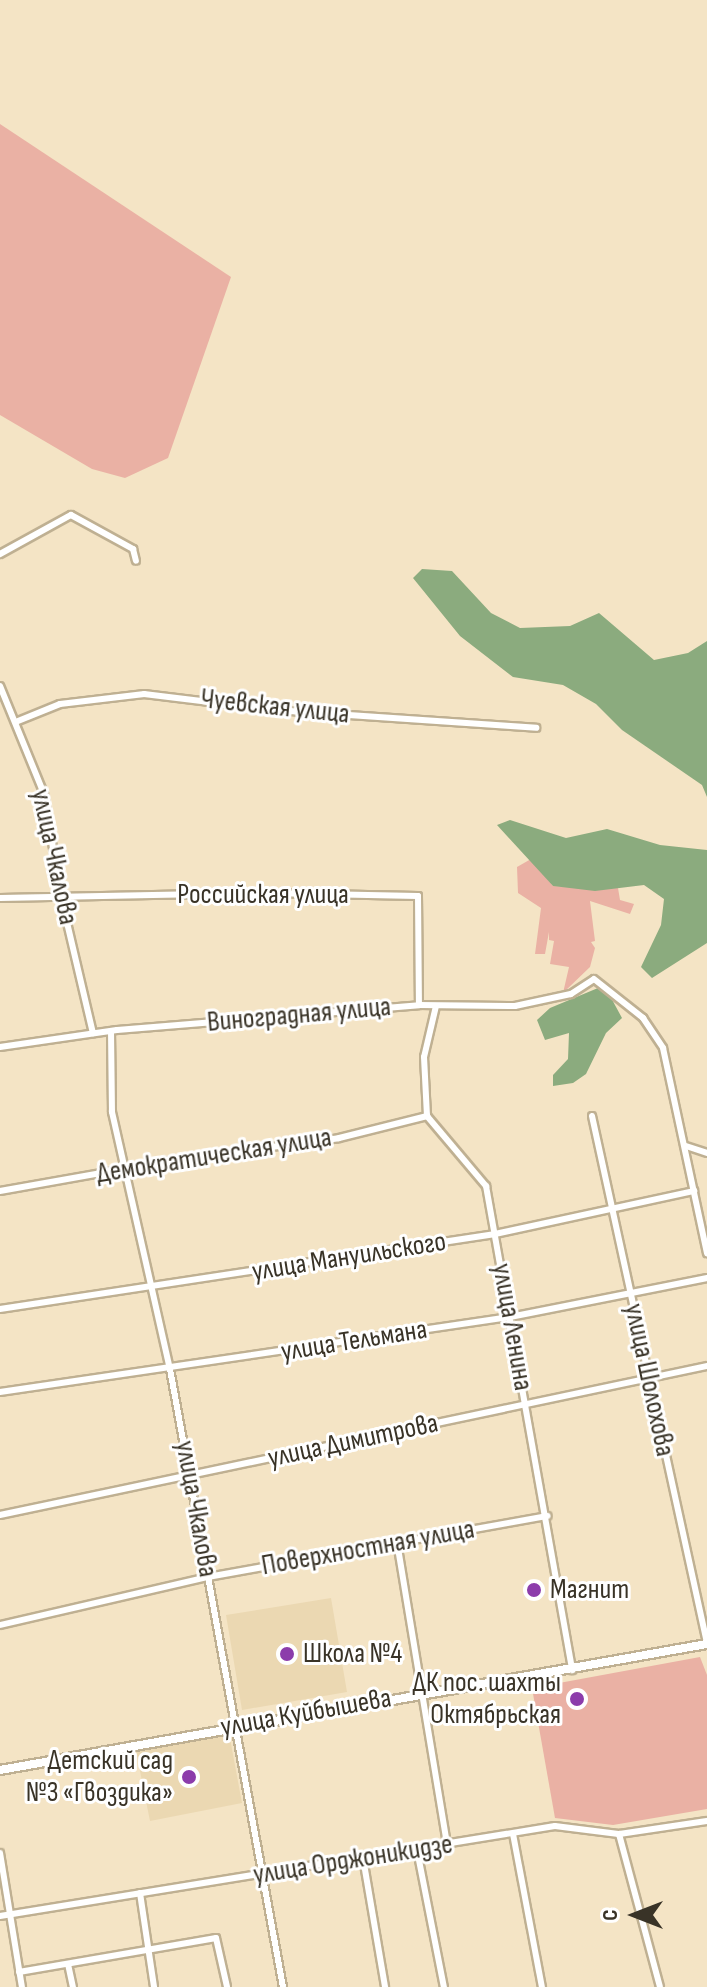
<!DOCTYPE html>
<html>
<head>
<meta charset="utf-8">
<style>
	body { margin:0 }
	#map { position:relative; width:707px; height:1987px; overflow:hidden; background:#f4e4c5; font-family:"Sofia Sans Condensed",sans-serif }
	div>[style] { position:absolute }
	.built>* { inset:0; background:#ebd8b2 }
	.green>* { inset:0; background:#eab1a4 }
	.water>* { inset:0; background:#8bab7e }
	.roads { filter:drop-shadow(2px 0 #bfb092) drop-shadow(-2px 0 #bfb092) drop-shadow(0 2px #bfb092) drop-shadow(0 -2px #bfb092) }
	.minor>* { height:6px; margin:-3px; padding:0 3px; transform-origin:3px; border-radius:3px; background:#fff }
	.tertiary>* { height:8px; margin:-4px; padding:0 4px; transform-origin:4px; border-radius:4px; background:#fff }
	.dots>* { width:22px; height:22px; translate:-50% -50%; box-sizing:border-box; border:4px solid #fff; border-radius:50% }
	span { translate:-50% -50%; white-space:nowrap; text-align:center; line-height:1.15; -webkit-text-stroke:6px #fff; paint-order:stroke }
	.street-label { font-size:28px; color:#393327 }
	.poi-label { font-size:28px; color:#393327 }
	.left { translate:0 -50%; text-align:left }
	.right { translate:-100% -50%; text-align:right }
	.north { position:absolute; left:595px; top:1875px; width:80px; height:80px; -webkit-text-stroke:6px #fff; paint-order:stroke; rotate:270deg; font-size:22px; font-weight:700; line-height:32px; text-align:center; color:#393327 }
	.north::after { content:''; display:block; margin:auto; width:28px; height:36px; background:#393327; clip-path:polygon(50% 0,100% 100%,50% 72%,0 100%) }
</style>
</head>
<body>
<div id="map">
	<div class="built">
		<i style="clip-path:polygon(331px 1598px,347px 1692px,242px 1710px,226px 1615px)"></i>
		<i style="clip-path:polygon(229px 1733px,242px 1803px,150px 1821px,136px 1751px)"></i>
	</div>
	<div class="green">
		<i style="clip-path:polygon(0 124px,231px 277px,168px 458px,125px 478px,92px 469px,0 415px)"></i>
		<i style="clip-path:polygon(531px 859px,553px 886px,618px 888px,620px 900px,634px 904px,630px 914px,590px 901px,595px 941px,591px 942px,595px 948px,590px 967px,563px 993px,569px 967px,550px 964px,554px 941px,549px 940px,549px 932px,545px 954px,535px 954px,541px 908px,518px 893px,517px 867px)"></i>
		<i style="clip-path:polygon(700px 1657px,707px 1675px,707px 1809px,613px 1825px,555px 1818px,532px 1688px)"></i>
	</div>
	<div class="water">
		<i style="clip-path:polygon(422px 569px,452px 571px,491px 613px,520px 628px,570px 626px,599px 613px,654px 660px,688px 653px,707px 641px,707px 797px,702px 785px,622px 730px,596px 704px,563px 685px,513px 677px,460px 636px,413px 578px)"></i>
		<i style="clip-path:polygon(510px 820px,566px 838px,607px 829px,660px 845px,707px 850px,707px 943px,652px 978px,641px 967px,661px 925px,664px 899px,644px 885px,595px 891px,553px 886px,497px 825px)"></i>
		<i style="clip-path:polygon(598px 988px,609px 994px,622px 1018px,606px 1033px,586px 1074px,573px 1083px,553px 1086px,553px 1075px,568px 1059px,569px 1033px,545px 1040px,537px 1020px,550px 1008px)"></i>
	</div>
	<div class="roads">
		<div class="minor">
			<i style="left:0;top:554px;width:81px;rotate:-28.8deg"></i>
			<i style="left:71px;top:515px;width:71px;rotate:28.7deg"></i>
			<i style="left:133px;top:549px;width:12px;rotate:76deg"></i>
			<i style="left:0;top:686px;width:117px;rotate:67.8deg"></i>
			<i style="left:44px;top:794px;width:104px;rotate:80.6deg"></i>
			<i style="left:61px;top:897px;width:140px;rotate:76.8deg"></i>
			<i style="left:18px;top:721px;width:45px;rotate:-22deg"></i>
			<i style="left:60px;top:704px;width:85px;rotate:-6.8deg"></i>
			<i style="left:144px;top:694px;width:132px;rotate:7deg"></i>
			<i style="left:275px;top:710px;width:262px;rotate:3.9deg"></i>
			<i style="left:0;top:898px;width:268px;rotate:-1.1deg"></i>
			<i style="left:268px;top:893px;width:150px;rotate:1.1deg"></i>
			<i style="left:418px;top:896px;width:109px;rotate:89.5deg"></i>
			<i style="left:436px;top:1006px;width:52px;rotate:103.2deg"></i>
			<i style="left:424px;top:1057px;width:59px;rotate:87.1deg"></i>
			<i style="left:427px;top:1116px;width:92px;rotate:49.9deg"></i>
			<i style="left:486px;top:1186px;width:492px;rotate:79.9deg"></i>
			<i style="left:111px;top:1031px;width:81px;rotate:89.3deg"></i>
			<i style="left:112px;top:1112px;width:263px;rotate:77.3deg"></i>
			<i style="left:170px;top:1369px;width:628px;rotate:79.64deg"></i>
			<i style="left:0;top:1047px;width:118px;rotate:-8.3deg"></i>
			<i style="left:117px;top:1030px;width:303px;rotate:-4.7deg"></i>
			<i style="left:419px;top:1005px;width:96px;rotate:0.6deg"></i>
			<i style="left:515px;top:1006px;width:57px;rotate:-12.1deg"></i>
			<i style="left:571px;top:994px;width:27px;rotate:-33deg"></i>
			<i style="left:594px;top:979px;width:63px;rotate:38.5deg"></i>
			<i style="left:643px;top:1018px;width:36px;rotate:56deg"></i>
			<i style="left:663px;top:1048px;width:210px;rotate:77.9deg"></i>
			<i style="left:592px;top:1116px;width:539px;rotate:77.69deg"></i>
			<i style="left:686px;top:1146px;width:22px;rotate:18deg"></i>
			<i style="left:0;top:1191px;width:189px;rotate:-10.1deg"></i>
			<i style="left:186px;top:1158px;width:154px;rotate:-7.4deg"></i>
			<i style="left:339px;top:1138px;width:91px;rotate:-14deg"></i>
			<i style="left:0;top:1309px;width:501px;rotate:-8.62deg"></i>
			<i style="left:495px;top:1234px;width:204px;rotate:-12.2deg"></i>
			<i style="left:0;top:1392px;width:515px;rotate:-8.37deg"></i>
			<i style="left:510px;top:1317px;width:201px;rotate:-11.2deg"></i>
			<i style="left:0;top:1515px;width:723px;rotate:-11.9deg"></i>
			<i style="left:397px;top:1542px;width:307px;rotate:80.6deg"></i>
			<i style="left:0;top:1625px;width:213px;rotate:-13deg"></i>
			<i style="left:208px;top:1577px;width:345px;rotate:-10.2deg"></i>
			<i style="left:513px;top:1834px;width:156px;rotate:79.3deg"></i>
			<i style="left:619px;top:1834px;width:158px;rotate:75deg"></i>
			<i style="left:417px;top:1850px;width:140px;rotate:78.9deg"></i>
			<i style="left:0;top:1853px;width:136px;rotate:80.7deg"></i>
			<i style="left:363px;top:1858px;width:131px;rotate:80.3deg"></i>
			<i style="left:140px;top:1893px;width:95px;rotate:81.5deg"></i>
			<i style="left:0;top:1916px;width:562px;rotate:-9.21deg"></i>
			<i style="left:555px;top:1826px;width:64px;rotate:7.1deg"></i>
			<i style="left:619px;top:1834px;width:89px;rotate:-8.4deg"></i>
			<i style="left:68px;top:1964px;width:24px;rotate:78deg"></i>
			<i style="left:19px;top:1972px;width:200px;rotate:-9.8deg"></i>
			<i style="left:216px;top:1938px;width:50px;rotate:77.3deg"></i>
		</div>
		<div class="tertiary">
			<i style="left:0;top:1770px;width:718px;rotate:-10.11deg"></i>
		</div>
	</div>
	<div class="dots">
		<i style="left:534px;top:1590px;background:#8c3cab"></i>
		<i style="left:287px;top:1654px;background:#8c3cab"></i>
		<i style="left:577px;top:1699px;background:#8c3cab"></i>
		<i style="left:189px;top:1777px;background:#8c3cab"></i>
	</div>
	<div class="street-label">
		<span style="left:275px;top:707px;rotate:6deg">Чуевская улица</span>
		<span style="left:54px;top:857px;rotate:78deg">улица Чкалова</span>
		<span style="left:263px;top:895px">Российская улица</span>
		<span style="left:299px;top:1015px;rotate:-5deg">Виноградная улица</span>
		<span style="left:214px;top:1156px;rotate:-9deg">Демократическая улица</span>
		<span style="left:349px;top:1257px;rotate:-9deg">улица Мануильского</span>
		<span style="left:512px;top:1327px;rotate:80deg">улица Ленина</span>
		<span style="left:354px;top:1341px;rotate:-9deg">улица Тельмана</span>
		<span style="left:649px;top:1380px;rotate:78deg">улица Шолохова</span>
		<span style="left:353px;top:1441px;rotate:-12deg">улица Димитрова</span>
		<span style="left:196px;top:1509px;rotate:80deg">улица Чкалова</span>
		<span style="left:368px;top:1548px;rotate:-10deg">Поверхностная улица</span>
		<span style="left:306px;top:1713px;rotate:-10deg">улица Куйбышева</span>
		<span style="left:353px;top:1860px;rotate:-9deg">улица Орджоникидзе</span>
	</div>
	<div class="poi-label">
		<span class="left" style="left:550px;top:1590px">Магнит</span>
		<span class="left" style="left:303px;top:1654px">Школа №4</span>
		<span class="right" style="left:561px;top:1699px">ДК пос. шахты<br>Октябрьская</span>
		<span class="right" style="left:173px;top:1777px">Детский сад<br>№3 «Гвоздика»</span>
	</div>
	<div class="north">С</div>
</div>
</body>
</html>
